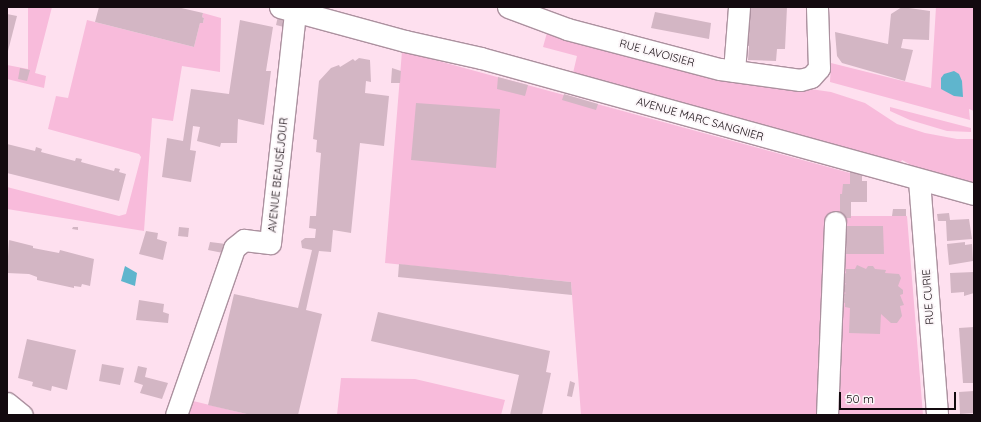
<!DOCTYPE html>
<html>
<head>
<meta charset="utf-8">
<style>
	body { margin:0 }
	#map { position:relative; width:981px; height:422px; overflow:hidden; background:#fee0ef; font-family:Quicksand,sans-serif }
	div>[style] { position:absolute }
	.green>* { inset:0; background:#f8bbdb }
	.water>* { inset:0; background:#5fb5cd }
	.building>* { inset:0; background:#d3b6c4 }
	.roads { filter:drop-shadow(1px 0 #ac919f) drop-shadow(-1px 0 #ac919f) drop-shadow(0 1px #ac919f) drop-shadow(0 -1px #ac919f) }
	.minor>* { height:21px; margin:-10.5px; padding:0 10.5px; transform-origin:10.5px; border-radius:10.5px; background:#fff }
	span { translate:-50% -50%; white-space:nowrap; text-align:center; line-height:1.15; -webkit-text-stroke:3.5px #fbf5f8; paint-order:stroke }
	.street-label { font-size:11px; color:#130a0f }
	.frame { position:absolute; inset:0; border:8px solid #130a0f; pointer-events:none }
	.scale { position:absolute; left:839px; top:392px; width:117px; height:18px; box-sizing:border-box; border:2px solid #130a0f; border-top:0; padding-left:5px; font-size:12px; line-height:14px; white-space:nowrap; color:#130a0f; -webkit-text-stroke:3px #fbf5f8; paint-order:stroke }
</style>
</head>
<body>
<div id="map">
	<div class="green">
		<i style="clip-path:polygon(28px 7px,52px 7px,35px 73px,46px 76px,44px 88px,7px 79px,7px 65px,28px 69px)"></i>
		<i style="clip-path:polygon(936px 7px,974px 7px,974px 111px,969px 109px,970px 120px,830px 82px,831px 63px,931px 88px)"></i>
		<i style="clip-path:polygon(203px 13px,221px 18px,220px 72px,182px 66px,173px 121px,152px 118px,144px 231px,7px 209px,7px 187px,119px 216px,126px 214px,141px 157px,139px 154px,48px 129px,56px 96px,68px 98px,87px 20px,194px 47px,200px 23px,203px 23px,204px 18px,202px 17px)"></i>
		<i style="clip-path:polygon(548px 29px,755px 81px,831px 92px,865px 103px,897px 124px,925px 133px,957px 139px,974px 139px,974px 184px,918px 169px,902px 160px,900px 164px,573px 73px,577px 56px,543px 47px)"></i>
		<i style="clip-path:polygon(402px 51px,850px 173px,851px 216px,907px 216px,923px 415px,581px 415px,571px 282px,385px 263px)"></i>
		<i style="clip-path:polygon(890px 107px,971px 128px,971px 132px,947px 131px,910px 120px,890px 111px)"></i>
		<i style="clip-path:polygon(341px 378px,415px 379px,505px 400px,501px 415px,337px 415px)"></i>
		<i style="clip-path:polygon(189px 400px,251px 415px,185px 415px)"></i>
	</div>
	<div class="water">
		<i style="clip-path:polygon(954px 71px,959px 74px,962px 81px,963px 97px,954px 96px,941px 89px,941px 78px,944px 74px)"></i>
		<i style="clip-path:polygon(125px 266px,137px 273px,135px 286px,121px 281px)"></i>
	</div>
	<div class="building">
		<i style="clip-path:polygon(99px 7px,177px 7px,203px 13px,202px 17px,204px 18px,203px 23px,200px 23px,194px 47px,95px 22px)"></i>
		<i style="clip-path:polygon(747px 7px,787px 7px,785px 49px,777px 49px,776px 61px,748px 60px,749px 46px,745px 46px)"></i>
		<i style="clip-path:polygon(902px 7px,930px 11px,929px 40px,903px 39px,901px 48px,913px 50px,905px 81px,842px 63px,837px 56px,835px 32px,888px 44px,891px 14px)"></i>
		<i style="clip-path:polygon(655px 12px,711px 23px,709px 39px,651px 28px)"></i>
		<i style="clip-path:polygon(7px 14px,17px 16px,8px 51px,7px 51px)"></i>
		<i style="clip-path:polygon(278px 16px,289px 18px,288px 28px,276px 25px)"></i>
		<i style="clip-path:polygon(240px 20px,273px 27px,266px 71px,271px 71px,264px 125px,238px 119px,237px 143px,221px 143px,220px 147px,197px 141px,200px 127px,193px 126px,190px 150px,196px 151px,191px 182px,162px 177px,167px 138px,183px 141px,191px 89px,229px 94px)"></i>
		<i style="clip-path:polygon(359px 58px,370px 60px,371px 82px,366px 81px,365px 93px,389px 96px,384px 146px,360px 143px,351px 233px,333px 230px,331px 252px,319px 251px,306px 310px,322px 314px,298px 415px,251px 415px,208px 405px,234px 294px,298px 308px,312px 250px,302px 248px,301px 241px,305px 238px,315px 238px,316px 229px,309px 228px,310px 216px,316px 216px,321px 153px,316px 152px,317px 140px,313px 139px,319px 81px,331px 68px,339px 65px,340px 67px,353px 59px,355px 61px)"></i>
		<i style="clip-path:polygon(20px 68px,30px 70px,27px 81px,18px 79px)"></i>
		<i style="clip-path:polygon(392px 68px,401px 71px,400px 83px,391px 83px)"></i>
		<i style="clip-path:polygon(498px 77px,528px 85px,525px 96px,497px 89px)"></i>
		<i style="clip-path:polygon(564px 94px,598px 104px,596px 110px,562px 100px)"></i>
		<i style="clip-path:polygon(416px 103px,500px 109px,496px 168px,411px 160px)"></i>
		<i style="clip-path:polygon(7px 144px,35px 151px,36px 147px,42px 149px,41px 152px,75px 161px,76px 158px,82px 159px,81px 162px,114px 171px,115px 168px,120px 169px,119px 172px,126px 174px,119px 201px,7px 173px)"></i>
		<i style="clip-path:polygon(850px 171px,862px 175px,862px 181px,867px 181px,867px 202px,851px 202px,851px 218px,840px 218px,840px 194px,842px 194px,843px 184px,850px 184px)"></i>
		<i style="clip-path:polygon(893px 209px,906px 209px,906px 216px,892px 216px)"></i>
		<i style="clip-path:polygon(949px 213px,950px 220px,969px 219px,972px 239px,947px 241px,946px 221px,938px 221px,937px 214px)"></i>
		<i style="clip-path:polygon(844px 226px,883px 226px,884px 254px,845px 254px)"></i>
		<i style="clip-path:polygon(73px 227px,78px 227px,78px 230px,72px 229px)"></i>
		<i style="clip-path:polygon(179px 227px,189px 228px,188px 237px,178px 236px)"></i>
		<i style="clip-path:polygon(146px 231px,158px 233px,157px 239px,167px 242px,163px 260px,139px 254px)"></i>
		<i style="clip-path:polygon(9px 240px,33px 246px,33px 248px,59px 253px,60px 250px,94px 259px,90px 286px,82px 284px,81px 287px,74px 286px,74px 288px,37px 280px,37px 277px,29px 274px,7px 273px)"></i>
		<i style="clip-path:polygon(210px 242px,226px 244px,223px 253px,208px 250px)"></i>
		<i style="clip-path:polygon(965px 242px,965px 245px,972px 244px,973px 261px,949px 265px,947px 244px)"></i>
		<i style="clip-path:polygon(399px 264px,571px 282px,572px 295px,398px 277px)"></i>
		<i style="clip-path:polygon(857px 265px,866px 269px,868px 266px,873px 266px,875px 269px,886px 270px,885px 273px,899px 274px,901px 278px,898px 286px,903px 290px,903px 294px,900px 295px,904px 305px,900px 306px,902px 316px,897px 323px,891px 323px,881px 314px,880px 334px,849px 333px,850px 308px,845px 307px,845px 303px,842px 302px,841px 296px,846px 293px,842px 291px,842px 286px,846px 284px,842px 280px,842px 275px,846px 273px,846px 269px,855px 269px)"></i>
		<i style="clip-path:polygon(974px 272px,974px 293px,964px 296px,964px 292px,951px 293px,950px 273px)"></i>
		<i style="clip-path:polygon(139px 300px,164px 304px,163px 312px,169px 314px,168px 323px,136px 320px)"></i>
		<i style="clip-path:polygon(378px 312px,550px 351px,546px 372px,551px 373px,542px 415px,510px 415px,519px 375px,371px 341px)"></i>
		<i style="clip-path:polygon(974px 327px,974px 383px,963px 383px,959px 328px)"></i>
		<i style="clip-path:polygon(27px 339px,76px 350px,67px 390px,52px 386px,51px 391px,32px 386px,33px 382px,18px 378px)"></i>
		<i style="clip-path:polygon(102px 364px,124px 368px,120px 385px,99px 381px)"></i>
		<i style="clip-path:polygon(138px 366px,147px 368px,145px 377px,168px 383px,162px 399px,140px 393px,143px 385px,134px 382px)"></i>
		<i style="clip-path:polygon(570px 381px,575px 383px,572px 397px,567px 396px)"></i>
		<i style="clip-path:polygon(974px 391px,974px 413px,960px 414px,959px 392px)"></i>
	</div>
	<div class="roads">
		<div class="minor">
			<i style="left:280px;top:7px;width:130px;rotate:15.2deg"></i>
			<i style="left:405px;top:41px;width:78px;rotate:12.6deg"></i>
			<i style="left:481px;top:58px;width:511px;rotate:15.42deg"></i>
			<i style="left:508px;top:7px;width:63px;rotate:20.4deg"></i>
			<i style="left:567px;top:29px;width:158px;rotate:14.7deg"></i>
			<i style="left:720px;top:69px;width:81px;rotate:7.8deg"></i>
			<i style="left:800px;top:80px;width:11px;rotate:-15deg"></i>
			<i style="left:811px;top:77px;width:12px;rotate:-48deg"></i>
			<i style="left:819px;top:68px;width:61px;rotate:-91.9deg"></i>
			<i style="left:734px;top:71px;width:64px;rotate:-85.5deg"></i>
			<i style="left:919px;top:180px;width:236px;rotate:85.6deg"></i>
			<i style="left:7px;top:403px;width:19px;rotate:39deg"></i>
			<i style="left:176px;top:415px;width:177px;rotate:-70.8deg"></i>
			<i style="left:234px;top:248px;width:13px;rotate:-39deg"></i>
			<i style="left:244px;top:240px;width:26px;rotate:7deg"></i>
			<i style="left:270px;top:243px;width:233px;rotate:-83.8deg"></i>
			<i style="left:827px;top:415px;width:193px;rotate:-87.6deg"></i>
		</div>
	</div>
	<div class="street-label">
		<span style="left:657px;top:53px;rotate:15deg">RUE LAVOISIER</span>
		<span style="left:700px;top:119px;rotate:16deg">AVENUE MARC SANGNIER</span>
		<span style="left:278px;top:175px;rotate:-84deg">AVENUE BEAUSÉJOUR</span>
		<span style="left:928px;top:297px;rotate:-94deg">RUE CURIE</span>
	</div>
	<div class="frame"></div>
	<div class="scale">50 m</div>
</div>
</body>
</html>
